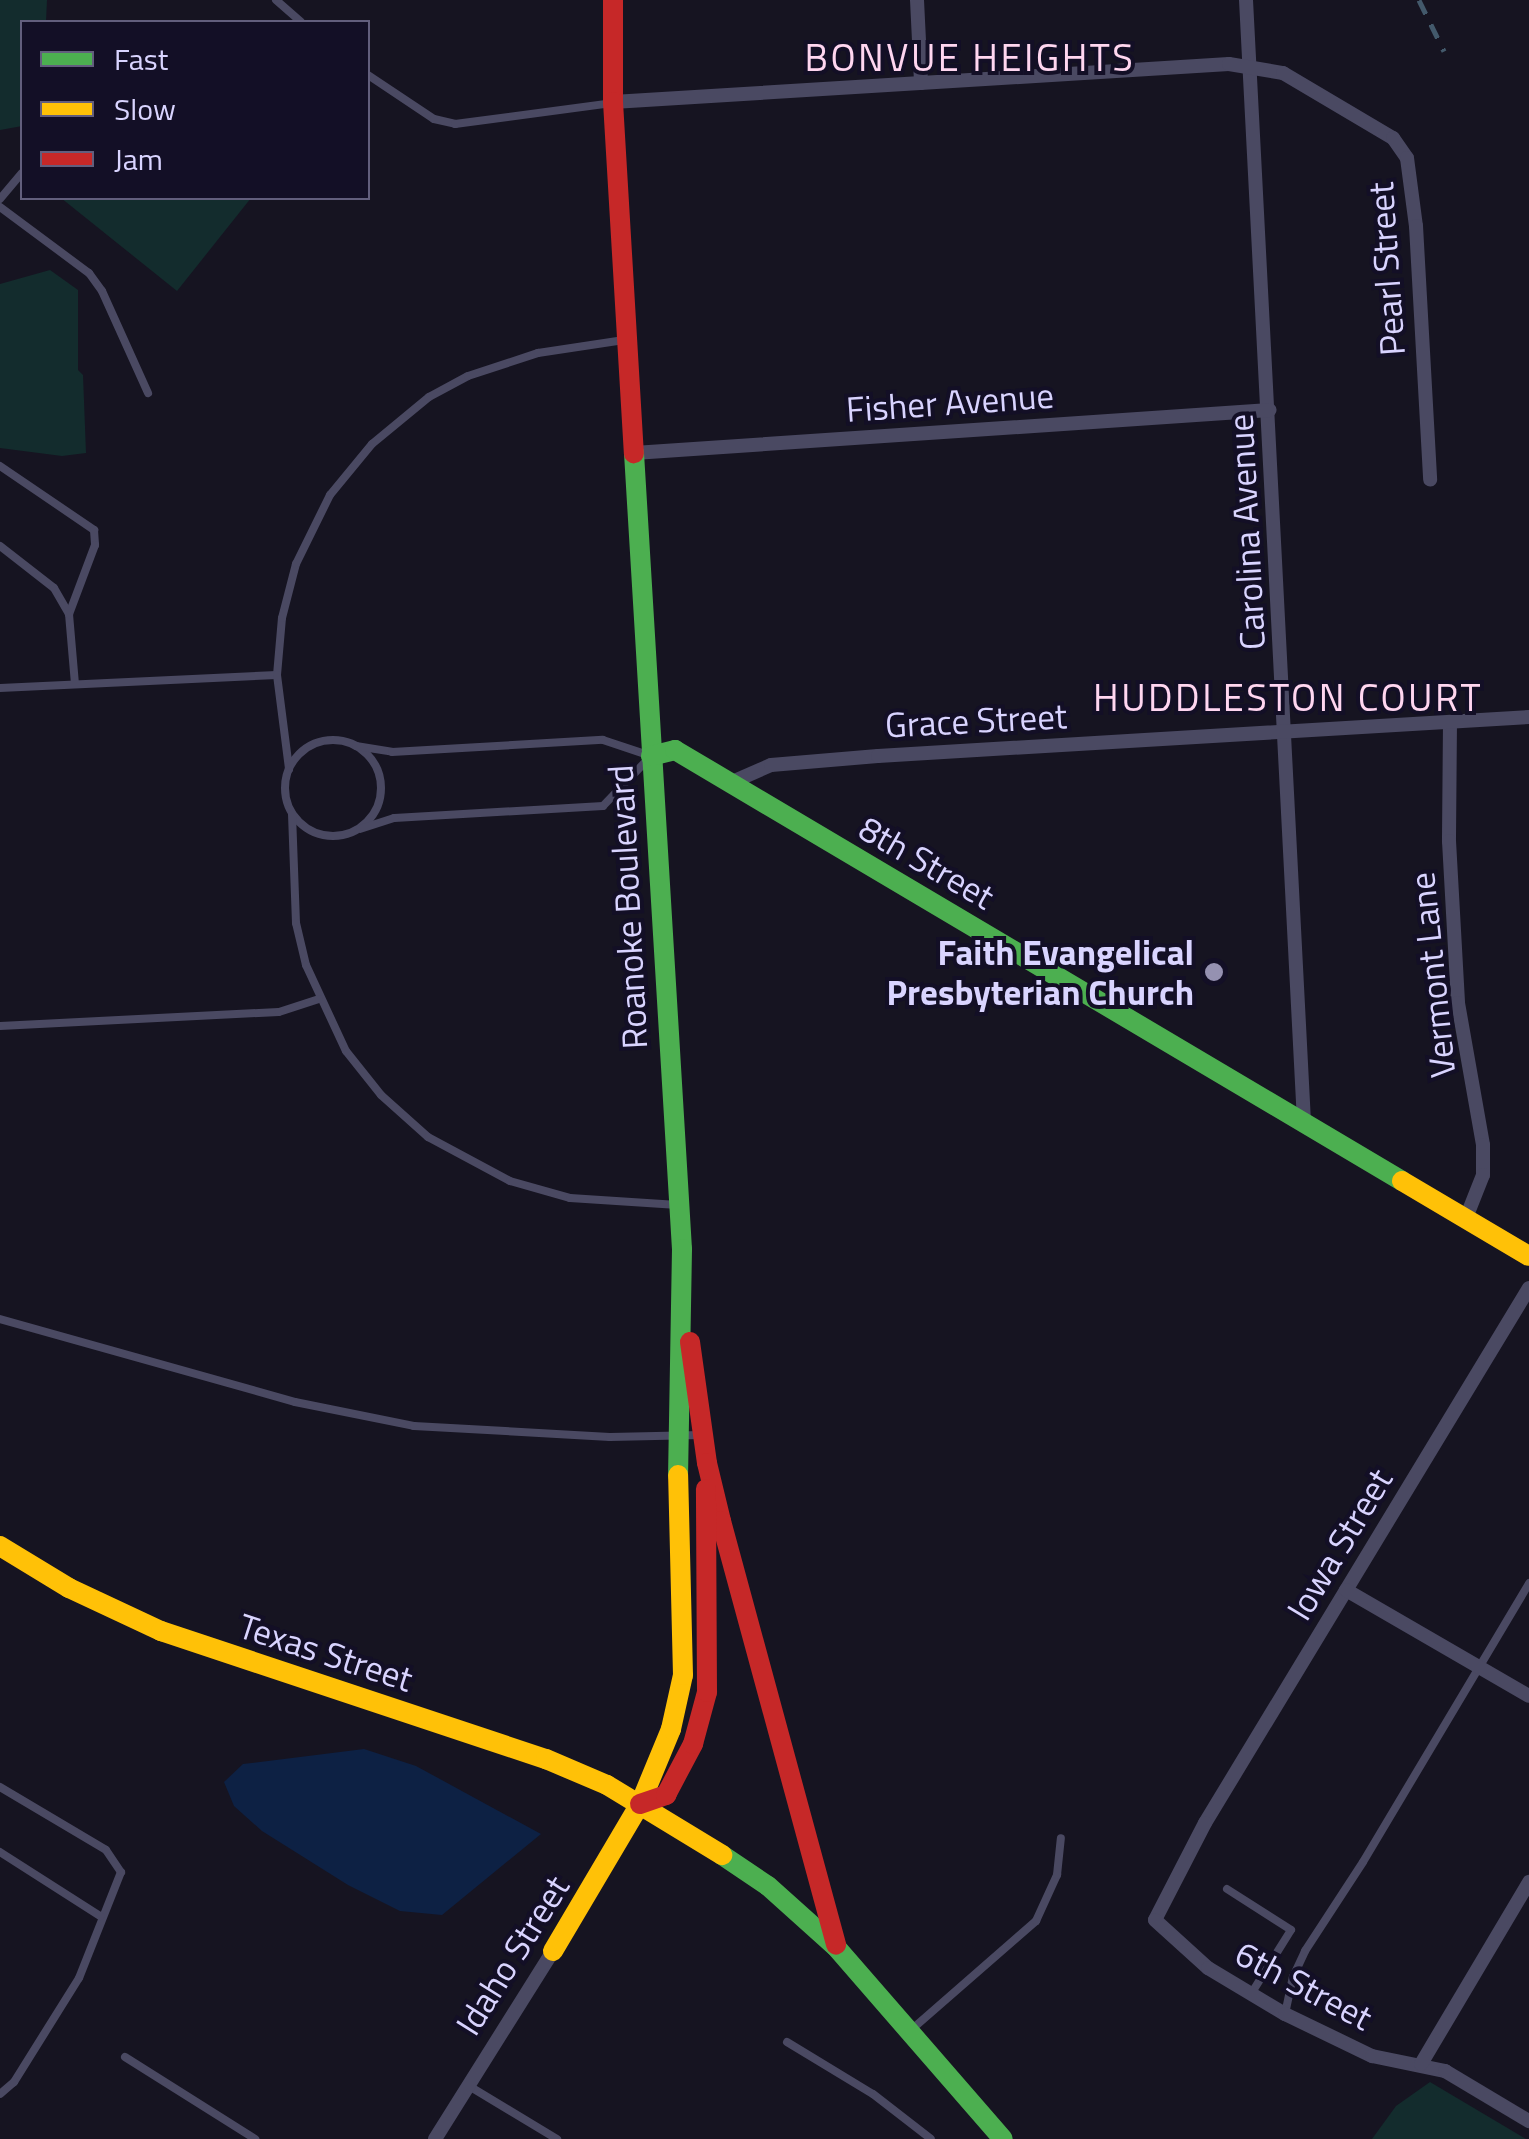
<!DOCTYPE html>
<html>
<head>
<meta charset="utf-8">
<style>
	body { margin:0 }
	#map { position:relative; width:1529px; height:2139px; overflow:hidden; background:#161421; font-family:"Titillium Web",sans-serif }
	div>[style] { position:absolute }
	.green>* { inset:0; background:#132c2d }
	.water>* { inset:0; background:#0d2144 }
	.lane>* { height:8px; margin:-4px; padding:0 4px; transform-origin:4px; border-radius:4px; background:#4a4962 }
	.lane>.ring { margin:-4px; padding:0; box-sizing:content-box; background:none; border:8px solid #4a4962; border-radius:50% }
	.street>* { height:14px; margin:-7px; padding:0 7px; transform-origin:7px; border-radius:7px; background:#4a4962 }
	.fast>* { height:20px; margin:-10px; padding:0 10px; transform-origin:10px; border-radius:10px; background:#4caf50 }
	.slow>* { height:20px; margin:-10px; padding:0 10px; transform-origin:10px; border-radius:10px; background:#ffc107 }
	.jam>* { height:20px; margin:-10px; padding:0 10px; transform-origin:10px; border-radius:10px; background:#c62828 }
	.rail>* { height:5px; margin-top:-2.5px; transform-origin:0; background:repeating-linear-gradient(90deg,#43596b 0 15px,transparent 0 27px) }
	.dots>* { width:28px; height:28px; translate:-50% -50%; box-sizing:border-box; border:5px solid #130f26; border-radius:50% }
	span { translate:-50% -50%; white-space:nowrap; text-align:center; line-height:1.15; -webkit-text-stroke:8px #130f26; paint-order:stroke }
	.street-label { font-size:35px; color:#d9d4ff }
	.poi-label { font-size:35px; color:#d9d4ff; font-weight:700 }
	.right { translate:-100% -50%; text-align:right }
	.neighbourhood-label { font-size:38px; color:#ffd6f0; letter-spacing:2.5px }
	.legend { position:absolute; left:20px; top:20px; width:350px; height:180px; box-sizing:border-box; background:#130f26; border:2px solid #625e7d; margin:0; padding:12px 18px; list-style:none; font-size:30px; color:#d9d4ff }
	.legend li { display:flex; align-items:center; gap:20px; height:50px }
	.legend b { width:50px; border:2px solid #625e7d }
</style>
</head>
<body>
<div id="map">
	<div class="green">
		<i style="clip-path:polygon(0 0,47px 0,46px 22px,22px 22px,22px 126px,0 130px)"></i>
		<i style="clip-path:polygon(61px 198px,251px 198px,177px 291px)"></i>
		<i style="clip-path:polygon(50px 270px,78px 290px,78px 370px,83px 375px,86px 453px,62px 456px,0 448px,0 284px)"></i>
		<i style="clip-path:polygon(1430px 2082px,1526px 2139px,1372px 2139px,1396px 2106px)"></i>
	</div>
	<div class="water">
		<i style="clip-path:polygon(364px 1749px,416px 1766px,541px 1834px,442px 1915px,400px 1911px,348px 1885px,262px 1831px,234px 1806px,224px 1782px,243px 1764px)"></i>
	</div>
	<div class="lane">
		<i style="left:276px;top:0;width:33px;rotate:41deg"></i>
		<i style="left:368px;top:75px;width:79px;rotate:33.7deg"></i>
		<i style="left:434px;top:119px;width:22px;rotate:13deg"></i>
		<i style="left:455px;top:124px;width:158px;rotate:-7.6deg"></i>
		<i style="left:0;top:199px;width:34px;rotate:-50deg"></i>
		<i style="left:0;top:207px;width:111px;rotate:36.6deg"></i>
		<i style="left:89px;top:273px;width:22px;rotate:54deg"></i>
		<i style="left:102px;top:291px;width:112px;rotate:65.7deg"></i>
		<i style="left:0;top:466px;width:114px;rotate:34.2deg"></i>
		<i style="left:94px;top:530px;width:15px;rotate:86deg"></i>
		<i style="left:95px;top:545px;width:74px;rotate:110.6deg"></i>
		<i style="left:69px;top:614px;width:70px;rotate:85.1deg"></i>
		<i style="left:0;top:546px;width:68px;rotate:37.9deg"></i>
		<i style="left:54px;top:588px;width:30px;rotate:60deg"></i>
		<i style="left:277px;top:675px;width:57px;rotate:-85deg"></i>
		<i style="left:282px;top:618px;width:56px;rotate:-75.5deg"></i>
		<i style="left:296px;top:564px;width:77px;rotate:-63.8deg"></i>
		<i style="left:330px;top:495px;width:66px;rotate:-50.5deg"></i>
		<i style="left:372px;top:444px;width:74px;rotate:-39.5deg"></i>
		<i style="left:429px;top:397px;width:44px;rotate:-28.3deg"></i>
		<i style="left:468px;top:376px;width:74px;rotate:-18.2deg"></i>
		<i style="left:538px;top:353px;width:87px;rotate:-8.6deg"></i>
		<i style="left:0;top:688px;width:277px;rotate:-2.7deg"></i>
		<i style="left:277px;top:675px;width:95px;rotate:82.7deg"></i>
		<i class="ring" style="left:285px;top:740px;width:88px;height:88px"></i>
		<i style="left:356px;top:746px;width:36px;rotate:9deg"></i>
		<i style="left:392px;top:752px;width:211px;rotate:-3.3deg"></i>
		<i style="left:603px;top:740px;width:51px;rotate:18.4deg"></i>
		<i style="left:651px;top:756px;width:69px;rotate:133.8deg"></i>
		<i style="left:603px;top:806px;width:209px;rotate:176.7deg"></i>
		<i style="left:394px;top:818px;width:35px;rotate:162deg"></i>
		<i style="left:292px;top:814px;width:109px;rotate:87.9deg"></i>
		<i style="left:296px;top:923px;width:43px;rotate:76.6deg"></i>
		<i style="left:306px;top:965px;width:95px;rotate:65.1deg"></i>
		<i style="left:346px;top:1051px;width:56px;rotate:51.5deg"></i>
		<i style="left:381px;top:1095px;width:63px;rotate:41.8deg"></i>
		<i style="left:428px;top:1137px;width:93px;rotate:28.2deg"></i>
		<i style="left:510px;top:1181px;width:62px;rotate:15.8deg"></i>
		<i style="left:570px;top:1198px;width:108px;rotate:3.7deg"></i>
		<i style="left:0;top:1026px;width:279px;rotate:-2.9deg"></i>
		<i style="left:279px;top:1012px;width:42px;rotate:-18deg"></i>
		<i style="left:0;top:1319px;width:306px;rotate:15.7deg"></i>
		<i style="left:295px;top:1402px;width:121px;rotate:11.4deg"></i>
		<i style="left:414px;top:1426px;width:196px;rotate:3.2deg"></i>
		<i style="left:610px;top:1437px;width:91px;rotate:-1.3deg"></i>
		<i style="left:0;top:1787px;width:123px;rotate:30.7deg"></i>
		<i style="left:106px;top:1850px;width:27px;rotate:56deg"></i>
		<i style="left:121px;top:1872px;width:114px;rotate:111.6deg"></i>
		<i style="left:79px;top:1978px;width:123px;rotate:122deg"></i>
		<i style="left:14px;top:2082px;width:18px;rotate:139deg"></i>
		<i style="left:0;top:1852px;width:119px;rotate:32.6deg"></i>
		<i style="left:1227px;top:1889px;width:76px;rotate:32.6deg"></i>
		<i style="left:1291px;top:1930px;width:75px;rotate:122deg"></i>
		<i style="left:1285px;top:2014px;width:38px;rotate:-78deg"></i>
		<i style="left:1293px;top:1977px;width:29px;rotate:-65deg"></i>
		<i style="left:1305px;top:1951px;width:106px;rotate:-56.9deg"></i>
		<i style="left:1363px;top:1862px;width:325px;rotate:-59.2deg"></i>
		<i style="left:911px;top:2030px;width:166px;rotate:-41.1deg"></i>
		<i style="left:1036px;top:1921px;width:51px;rotate:-65.5deg"></i>
		<i style="left:1057px;top:1875px;width:37px;rotate:-84deg"></i>
		<i style="left:787px;top:2042px;width:100px;rotate:31.2deg"></i>
		<i style="left:873px;top:2094px;width:73px;rotate:37.8deg"></i>
		<i style="left:125px;top:2057px;width:154px;rotate:32.2deg"></i>
		<i style="left:469px;top:2086px;width:103px;rotate:31.1deg"></i>
	</div>
	<div class="street">
		<i style="left:917px;top:0;width:83px;rotate:87.2deg"></i>
		<i style="left:1246px;top:0;width:1122px;rotate:87.04deg"></i>
		<i style="left:613px;top:102px;width:617px;rotate:-3.53deg"></i>
		<i style="left:1229px;top:64px;width:55px;rotate:9.5deg"></i>
		<i style="left:1283px;top:73px;width:128px;rotate:30.6deg"></i>
		<i style="left:1393px;top:138px;width:24px;rotate:55deg"></i>
		<i style="left:1407px;top:158px;width:69px;rotate:82.5deg"></i>
		<i style="left:1416px;top:226px;width:254px;rotate:86.8deg"></i>
		<i style="left:634px;top:453px;width:637px;rotate:-3.87deg"></i>
		<i style="left:1450px;top:722px;width:119px;rotate:90.5deg"></i>
		<i style="left:1449px;top:841px;width:162px;rotate:86.8deg"></i>
		<i style="left:1458px;top:1003px;width:144px;rotate:80deg"></i>
		<i style="left:1483px;top:1145px;width:30px;rotate:90deg"></i>
		<i style="left:1483px;top:1175px;width:46px;rotate:111.6deg"></i>
		<i style="left:730px;top:783px;width:45px;rotate:-23.7deg"></i>
		<i style="left:771px;top:765px;width:107px;rotate:-4.8deg"></i>
		<i style="left:878px;top:756px;width:652px;rotate:-3.43deg"></i>
		<i style="left:1529px;top:1288px;width:625px;rotate:121.2deg"></i>
		<i style="left:1205px;top:1823px;width:109px;rotate:117.3deg"></i>
		<i style="left:1155px;top:1920px;width:72px;rotate:42.2deg"></i>
		<i style="left:1208px;top:1968px;width:90px;rotate:30.9deg"></i>
		<i style="left:1285px;top:2014px;width:97px;rotate:25.8deg"></i>
		<i style="left:1372px;top:2056px;width:75px;rotate:11.6deg"></i>
		<i style="left:1445px;top:2071px;width:98px;rotate:30.8deg"></i>
		<i style="left:1346px;top:1590px;width:211px;rotate:30.1deg"></i>
		<i style="left:1421px;top:2064px;width:212px;rotate:-59.3deg"></i>
		<i style="left:435px;top:2139px;width:222px;rotate:-57.9deg"></i>
	</div>
	<div class="fast">
		<i style="left:634px;top:453px;width:797px;rotate:86.55deg"></i>
		<i style="left:682px;top:1249px;width:226px;rotate:91deg"></i>
		<i style="left:651px;top:756px;width:25px;rotate:-14deg"></i>
		<i style="left:675px;top:750px;width:845px;rotate:30.66deg"></i>
		<i style="left:722px;top:1855px;width:55px;rotate:34deg"></i>
		<i style="left:768px;top:1886px;width:91px;rotate:41.9deg"></i>
		<i style="left:836px;top:1947px;width:254px;rotate:49deg"></i>
	</div>
	<div class="slow">
		<i style="left:1402px;top:1181px;width:147px;rotate:30.6deg"></i>
		<i style="left:0;top:1546px;width:81px;rotate:31.3deg"></i>
		<i style="left:69px;top:1588px;width:102px;rotate:25.1deg"></i>
		<i style="left:161px;top:1631px;width:406px;rotate:18.4deg"></i>
		<i style="left:546px;top:1759px;width:66px;rotate:23.1deg"></i>
		<i style="left:607px;top:1785px;width:135px;rotate:31.3deg"></i>
		<i style="left:553px;top:1951px;width:171px;rotate:-59.4deg"></i>
		<i style="left:640px;top:1804px;width:81px;rotate:-67.5deg"></i>
		<i style="left:671px;top:1729px;width:55px;rotate:-77.5deg"></i>
		<i style="left:683px;top:1675px;width:200px;rotate:-91.4deg"></i>
	</div>
	<div class="jam">
		<i style="left:613px;top:0;width:102px;rotate:90deg"></i>
		<i style="left:613px;top:102px;width:352px;rotate:86.6deg"></i>
		<i style="left:690px;top:1342px;width:122px;rotate:82deg"></i>
		<i style="left:707px;top:1463px;width:60px;rotate:76.4deg"></i>
		<i style="left:721px;top:1521px;width:439px;rotate:74.8deg"></i>
		<i style="left:640px;top:1804px;width:28px;rotate:-19deg"></i>
		<i style="left:666px;top:1795px;width:58px;rotate:-62.1deg"></i>
		<i style="left:693px;top:1744px;width:54px;rotate:-74.9deg"></i>
		<i style="left:707px;top:1692px;width:203px;rotate:-90.3deg"></i>
	</div>
	<div class="rail">
		<i style="left:1419px;top:0;width:57px;rotate:63.9deg"></i>
	</div>
	<div class="dots">
		<i style="left:1214px;top:972px;background:#9591b1"></i>
	</div>
	<div class="street-label">
		<span style="left:1386px;top:269px;rotate:-94deg">Pearl Street</span>
		<span style="left:950px;top:402px;rotate:-4deg">Fisher Avenue</span>
		<span style="left:1246px;top:532px;rotate:-93deg">Carolina Avenue</span>
		<span style="left:976px;top:720px;rotate:-3deg">Grace Street</span>
		<span style="left:927px;top:862px;rotate:30deg">8th Street</span>
		<span style="left:627px;top:907px;rotate:-93deg">Roanoke Boulevard</span>
		<span style="left:1432px;top:975px;rotate:-96deg">Vermont Lane</span>
		<span style="left:1339px;top:1544px;rotate:-59deg">Iowa Street</span>
		<span style="left:326px;top:1652px;rotate:18deg">Texas Street</span>
		<span style="left:512px;top:1955px;rotate:-58deg">Idaho Street</span>
		<span style="left:1304px;top:1985px;rotate:28deg">6th Street</span>
	</div>
	<div class="poi-label">
		<span class="right" style="left:1194px;top:972px">Faith Evangelical<br>Presbyterian Church</span>
	</div>
	<div class="neighbourhood-label">
		<span style="left:970px;top:58px">BONVUE HEIGHTS</span>
		<span style="left:1288px;top:698px">HUDDLESTON COURT</span>
	</div>
	<ul class="legend">
	<li><b style="height:12px;background:#4caf50"></b>Fast</li>
	<li><b style="height:12px;background:#ffc107"></b>Slow</li>
	<li><b style="height:12px;background:#c62828"></b>Jam</li>
	</ul>
</div>
</body>
</html>
